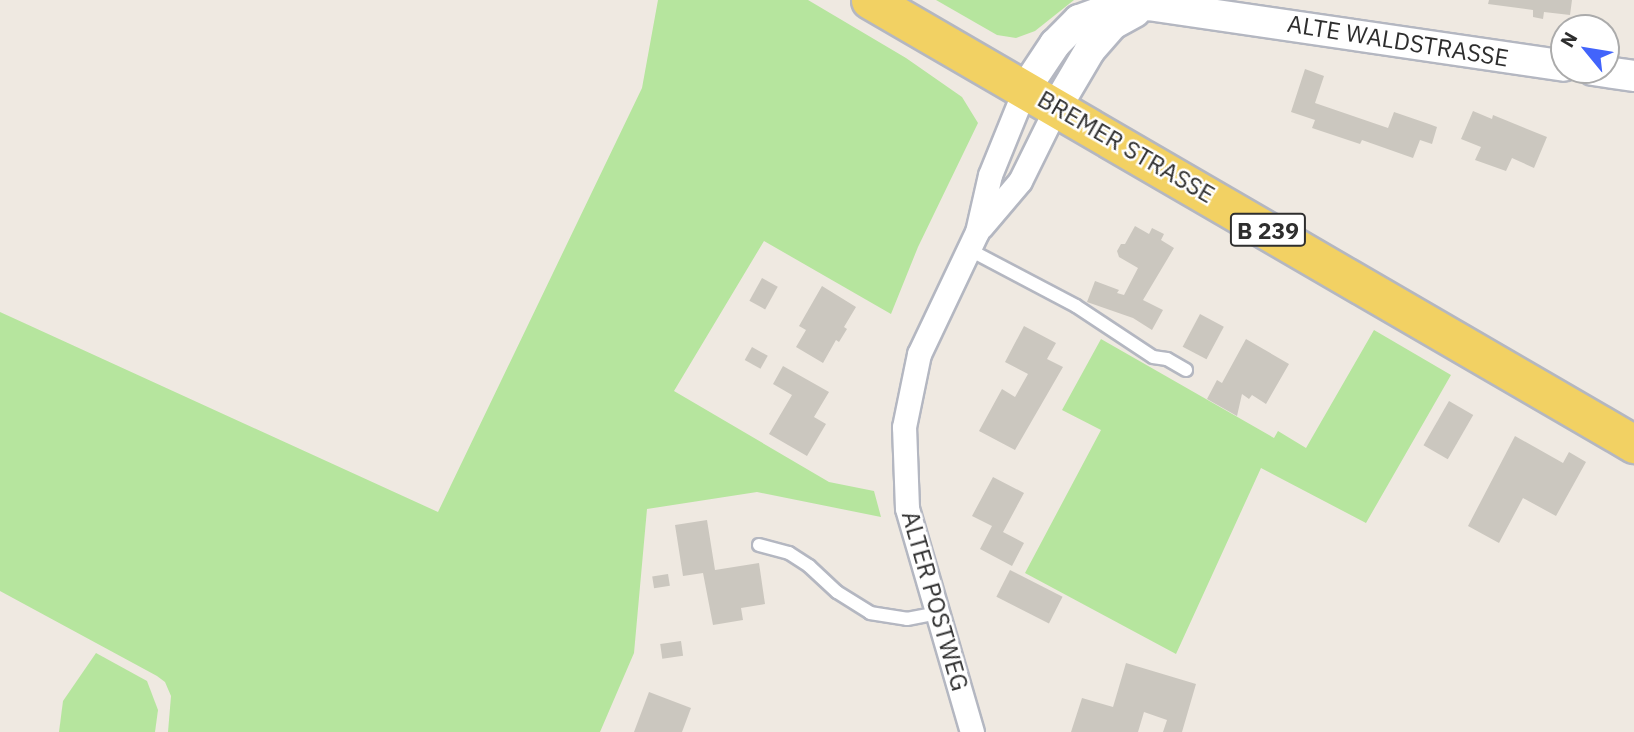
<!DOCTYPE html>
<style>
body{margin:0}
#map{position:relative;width:1634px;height:732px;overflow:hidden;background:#efe9e1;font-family:"IBM Plex Sans",sans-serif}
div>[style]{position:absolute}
.green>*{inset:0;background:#b6e59e}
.building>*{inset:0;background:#cbc7bf;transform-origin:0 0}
.roads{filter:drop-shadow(2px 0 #b4b7c1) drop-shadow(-2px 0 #b4b7c1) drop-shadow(0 2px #b4b7c1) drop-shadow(0 -2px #b4b7c1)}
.service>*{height:12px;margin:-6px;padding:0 6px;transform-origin:6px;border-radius:6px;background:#fff}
.minor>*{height:23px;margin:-11.5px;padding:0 11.5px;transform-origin:11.5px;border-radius:11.5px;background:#fff}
.tertiary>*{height:30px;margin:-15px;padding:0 15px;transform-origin:15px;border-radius:15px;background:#fff}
.primary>*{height:37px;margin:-18.5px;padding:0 18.5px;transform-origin:18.5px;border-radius:18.5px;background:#f2d163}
span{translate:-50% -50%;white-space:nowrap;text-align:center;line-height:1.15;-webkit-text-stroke:5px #fff;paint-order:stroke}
.shield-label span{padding:2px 5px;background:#fff;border:2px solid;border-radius:5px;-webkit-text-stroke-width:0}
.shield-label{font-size:23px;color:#2e2e2e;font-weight:700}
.street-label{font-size:24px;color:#2e2e2e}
.north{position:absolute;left:1550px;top:14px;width:70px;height:70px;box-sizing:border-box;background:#fff;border:2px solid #ababab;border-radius:50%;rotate:300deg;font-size:19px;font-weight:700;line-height:28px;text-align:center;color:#2e2e2e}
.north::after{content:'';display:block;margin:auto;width:24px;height:32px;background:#4264fb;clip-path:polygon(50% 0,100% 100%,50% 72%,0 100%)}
</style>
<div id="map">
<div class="green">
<div style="clip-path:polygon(658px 0,808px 0,906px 58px,962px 97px,978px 123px,918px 247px,891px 314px,764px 241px,674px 391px,829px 482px,874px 491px,881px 517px,757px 492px,647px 509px,634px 653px,600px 732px,168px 732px,171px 696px,165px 682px,157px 676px,0 591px,0 312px,438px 512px,642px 88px)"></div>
<div style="clip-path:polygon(936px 0,1074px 0,1035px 31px,1016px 38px,997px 35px)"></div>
<div style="clip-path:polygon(1374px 330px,1451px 375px,1366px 523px,1261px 468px,1176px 654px,1025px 573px,1101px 430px,1062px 410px,1101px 339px,1274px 438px,1278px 431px,1306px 448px)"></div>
<div style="clip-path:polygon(96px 653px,147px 681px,158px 710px,155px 732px,59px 732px,63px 701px)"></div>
</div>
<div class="building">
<div style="clip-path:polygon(1489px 0,1572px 0,1570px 15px,1544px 12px,1543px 19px,1533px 17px,1533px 10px,1488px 4px)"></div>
<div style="clip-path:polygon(1305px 69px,1324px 76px,1315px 103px,1388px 128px,1394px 112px,1429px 124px,1437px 127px,1432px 144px,1420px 140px,1413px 158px,1362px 140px,1360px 144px,1312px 128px,1315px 120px,1291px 112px)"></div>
<div style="clip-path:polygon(1473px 111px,1492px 119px,1493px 115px,1547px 137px,1534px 168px,1512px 158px,1506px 171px,1475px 160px,1481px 147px,1461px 139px)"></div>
<div style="clip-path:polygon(1135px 226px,1149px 234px,1152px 228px,1164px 234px,1161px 240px,1174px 248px,1143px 300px,1163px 310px,1152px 330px,1133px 318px,1087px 302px,1095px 281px,1119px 290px,1117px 293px,1124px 295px,1138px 268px,1119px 257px,1117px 251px,1121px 244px,1125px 244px)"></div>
<div style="left:762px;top:278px;width:18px;height:26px;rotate:29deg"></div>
<div style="clip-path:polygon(822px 286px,856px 307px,844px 327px,847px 329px,839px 342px,836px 340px,823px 363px,796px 347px,806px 330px,799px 326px)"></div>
<div style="left:1200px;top:314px;width:27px;height:37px;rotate:28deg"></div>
<div style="clip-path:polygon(1024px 326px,1056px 343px,1047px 359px,1063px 367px,1015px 450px,979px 431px,1002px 389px,1015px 397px,1028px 374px,1005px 362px)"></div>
<div style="clip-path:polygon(1246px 339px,1289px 364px,1266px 404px,1252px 395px,1249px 399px,1242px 394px,1237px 416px,1207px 399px,1217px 380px,1222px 383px)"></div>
<div style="left:752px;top:347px;width:18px;height:15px;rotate:29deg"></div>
<div style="clip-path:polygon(783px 366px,829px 392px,814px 417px,826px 424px,807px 456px,769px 434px,792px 395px,773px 384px)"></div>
<div style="left:1449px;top:401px;width:28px;height:51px;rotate:30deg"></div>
<div style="clip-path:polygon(1515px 436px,1563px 463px,1569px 452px,1586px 462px,1556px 516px,1523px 498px,1499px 543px,1468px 526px)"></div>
<div style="clip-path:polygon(993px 477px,1024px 493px,1003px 532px,1024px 543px,1012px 566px,980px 549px,992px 526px,972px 516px)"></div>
<div style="clip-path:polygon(707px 520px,715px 570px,759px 563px,765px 604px,741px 608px,743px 620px,713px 625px,703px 573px,683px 576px,675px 525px)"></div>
<div style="left:1010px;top:570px;width:59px;height:30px;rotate:27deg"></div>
<div style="left:668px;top:574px;width:12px;height:16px;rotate:81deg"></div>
<div style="left:681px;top:641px;width:15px;height:21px;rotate:82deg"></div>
<div style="clip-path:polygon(1126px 663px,1196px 684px,1182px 732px,1163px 732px,1167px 720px,1144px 712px,1138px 732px,1071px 732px,1082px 698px,1113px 707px)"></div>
<div style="clip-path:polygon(649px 692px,691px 708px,682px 732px,634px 732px)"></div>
</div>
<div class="roads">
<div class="service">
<div style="left:968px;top:249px;width:122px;rotate:27.8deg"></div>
<div style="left:1076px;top:306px;width:92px;rotate:33.5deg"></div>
<div style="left:1153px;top:357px;width:14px;rotate:8deg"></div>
<div style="left:1167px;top:359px;width:22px;rotate:30deg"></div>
<div style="left:759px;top:545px;width:31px;rotate:15deg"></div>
<div style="left:789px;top:553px;width:24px;rotate:33deg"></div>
<div style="left:809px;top:566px;width:38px;rotate:43deg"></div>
<div style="left:837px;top:592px;width:39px;rotate:32deg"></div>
<div style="left:870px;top:613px;width:37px;rotate:9deg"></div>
<div style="left:907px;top:619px;width:31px;rotate:-11deg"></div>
</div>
<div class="minor">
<div style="left:981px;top:227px;width:60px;rotate:-49.7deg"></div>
<div style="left:1020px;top:181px;width:84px;rotate:-63.7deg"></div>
<div style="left:972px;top:732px;width:233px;rotate:-106.2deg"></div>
<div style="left:907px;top:508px;width:81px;rotate:-92.1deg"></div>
<div style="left:904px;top:427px;width:75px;rotate:-78.4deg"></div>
<div style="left:919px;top:354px;width:135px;rotate:-64.6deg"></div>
<div style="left:977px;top:232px;width:58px;rotate:-77.2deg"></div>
<div style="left:990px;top:175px;width:93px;rotate:-67.9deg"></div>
</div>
<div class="tertiary">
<div style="left:1593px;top:70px;width:41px;rotate:8.3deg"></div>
<div style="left:1025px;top:89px;width:54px;rotate:-56.3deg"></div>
<div style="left:1055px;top:44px;width:34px;rotate:-45deg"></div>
<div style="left:1079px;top:20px;width:38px;rotate:-20deg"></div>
<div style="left:1115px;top:7px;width:33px;rotate:-3deg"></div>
<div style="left:1148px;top:5px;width:420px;rotate:8.3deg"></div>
<div style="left:1057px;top:106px;width:65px;rotate:-59.5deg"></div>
<div style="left:1090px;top:50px;width:35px;rotate:-49deg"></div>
<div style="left:1113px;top:24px;width:25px;rotate:-29deg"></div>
</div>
<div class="primary">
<div style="left:870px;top:0;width:884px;rotate:30.16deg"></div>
</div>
</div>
<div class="shield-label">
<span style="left:1268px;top:230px">B 239</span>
</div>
<div class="street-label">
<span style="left:1398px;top:41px;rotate:9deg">ALTE WALDSTRASSE</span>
<span style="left:1126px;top:147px;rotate:30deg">BREMER STRASSE</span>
<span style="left:935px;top:601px;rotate:74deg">ALTER POSTWEG</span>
</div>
<div class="north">N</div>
</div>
